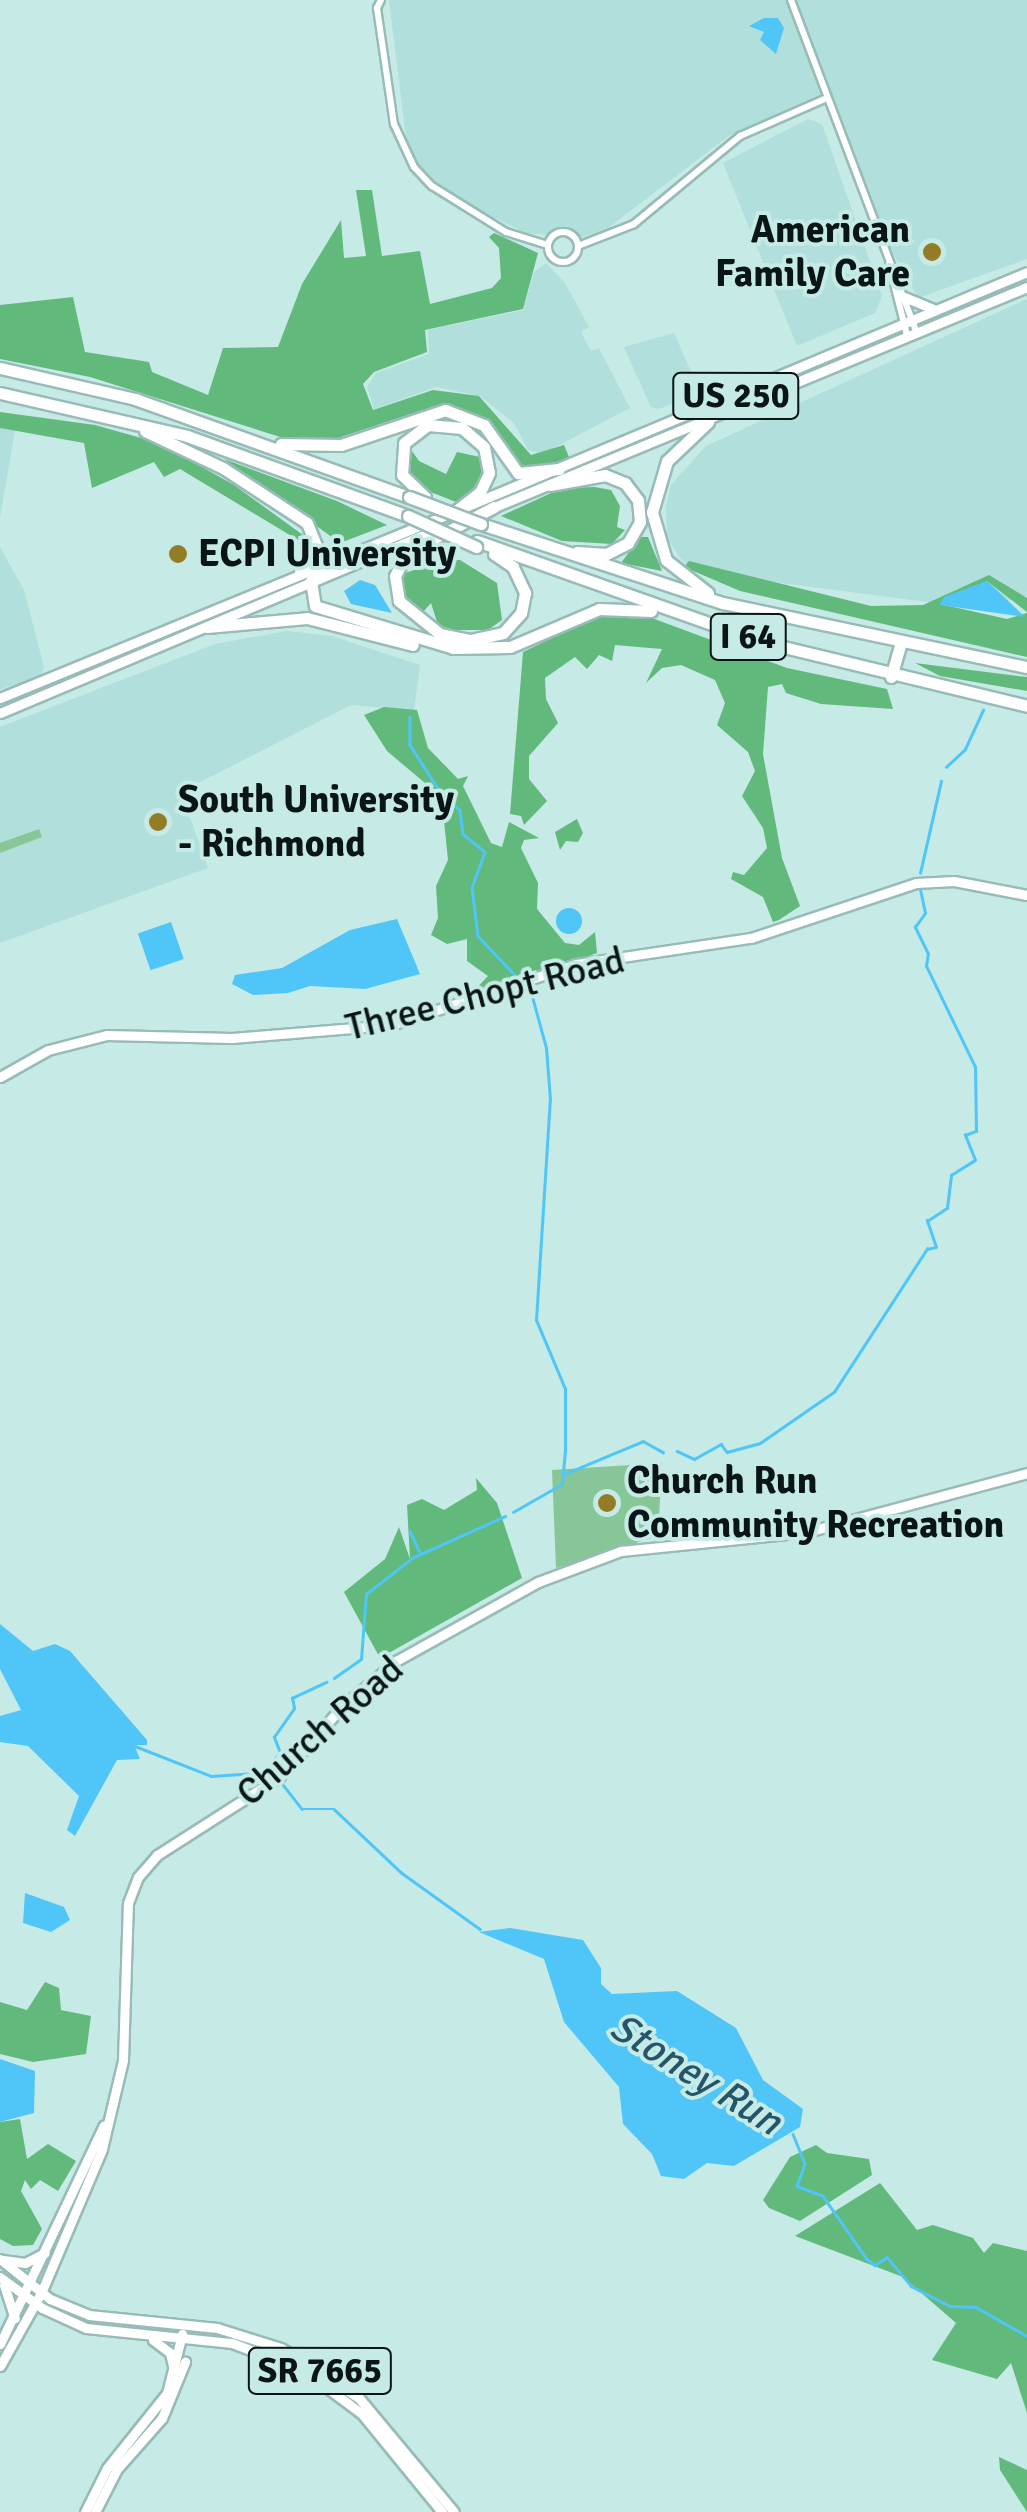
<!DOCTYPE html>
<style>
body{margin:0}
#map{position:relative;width:1027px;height:2512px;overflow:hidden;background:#c6eae6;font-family:Signika,sans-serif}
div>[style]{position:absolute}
.built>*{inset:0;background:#b1dfdb}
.green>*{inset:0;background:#87c697}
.forest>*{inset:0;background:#61ba7c}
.water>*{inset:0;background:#4fc6f7;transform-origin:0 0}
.round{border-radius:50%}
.stream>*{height:2.5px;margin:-1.25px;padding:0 1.25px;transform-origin:1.25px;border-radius:1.25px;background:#4fc6f7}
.roads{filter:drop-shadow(2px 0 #98bbb8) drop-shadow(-2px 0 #98bbb8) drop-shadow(0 2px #98bbb8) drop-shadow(0 -2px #98bbb8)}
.minor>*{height:6px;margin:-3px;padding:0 3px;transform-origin:3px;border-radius:3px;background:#fff}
.minor>.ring{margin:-3px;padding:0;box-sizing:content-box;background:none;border:6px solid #fff;border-radius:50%}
.major>*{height:9px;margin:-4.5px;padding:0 4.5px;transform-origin:4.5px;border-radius:4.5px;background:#fff}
.highway>*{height:11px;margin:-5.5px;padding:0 5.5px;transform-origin:5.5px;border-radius:5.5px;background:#fff}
.bridges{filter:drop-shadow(2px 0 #98bbb8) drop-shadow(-2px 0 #98bbb8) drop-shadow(0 2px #98bbb8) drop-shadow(0 -2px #98bbb8)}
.highway-bridge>*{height:11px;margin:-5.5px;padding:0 5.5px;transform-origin:5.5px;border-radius:5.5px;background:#fff}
.dots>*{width:28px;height:28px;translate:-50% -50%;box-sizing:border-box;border:5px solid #c6eae6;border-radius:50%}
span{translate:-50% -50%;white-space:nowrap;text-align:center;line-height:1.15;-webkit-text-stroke:8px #c6eae6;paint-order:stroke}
.shield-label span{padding:2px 8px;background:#c6eae6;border:2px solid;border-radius:8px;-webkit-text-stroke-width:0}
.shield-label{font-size:35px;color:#091615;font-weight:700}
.poi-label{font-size:38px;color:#091615;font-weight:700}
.right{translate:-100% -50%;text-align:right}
.left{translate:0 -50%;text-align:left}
.street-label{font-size:38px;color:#091615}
.water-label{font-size:40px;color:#25556a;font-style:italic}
</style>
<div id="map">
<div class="built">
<div style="clip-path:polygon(389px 0,1027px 0,1027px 259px,918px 298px,884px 237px,829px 91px,730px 135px,604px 231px,577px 238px,526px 233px,419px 181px,410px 170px)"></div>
<div style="clip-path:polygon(808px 119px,822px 124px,882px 296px,875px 313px,797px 346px,723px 163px)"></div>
<div style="clip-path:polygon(546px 263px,565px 283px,589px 327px,581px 332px,591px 351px,599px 348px,630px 408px,542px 454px,528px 450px,514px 423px,480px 396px,436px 387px,374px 409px,367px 387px,376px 373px,429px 354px,428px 330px,523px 310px,534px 272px)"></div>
<div style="clip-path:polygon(1027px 299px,1027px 595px,981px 609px,696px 572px,680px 558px,667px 537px,666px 507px,671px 485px,706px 446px)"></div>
<div style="clip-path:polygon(674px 333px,700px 392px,659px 409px,651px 407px,624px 347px)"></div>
<div style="clip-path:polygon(0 428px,15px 430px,0 518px)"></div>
<div style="clip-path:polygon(0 547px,24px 590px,44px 667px,40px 678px,0 689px)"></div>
<div style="clip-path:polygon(287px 631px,332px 636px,420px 665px,414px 711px,351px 705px,181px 792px,208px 868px,0 943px,0 727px,215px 644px)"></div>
</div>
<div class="green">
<div style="clip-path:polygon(39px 829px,42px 837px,0 853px,0 843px)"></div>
<div style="clip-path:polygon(662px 1463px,658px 1536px,556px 1568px,552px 1470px)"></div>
</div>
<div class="forest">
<div style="clip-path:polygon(356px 190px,372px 190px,382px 256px,420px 251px,430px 304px,492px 288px,501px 278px,499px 248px,489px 237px,494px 233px,538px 253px,523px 309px,425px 330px,427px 352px,374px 372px,363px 384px,373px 410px,433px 390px,479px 396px,531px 455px,564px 445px,569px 457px,541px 469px,517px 468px,483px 419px,444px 403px,332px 440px,293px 441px,90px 377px,0 359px,0 305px,73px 297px,85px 352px,149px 362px,152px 372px,208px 395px,223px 348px,278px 347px,302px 284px,341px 220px,344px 258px,366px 256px)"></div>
<div style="clip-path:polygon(0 412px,95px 425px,159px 443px,234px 485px,303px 535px,298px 540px,180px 469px,164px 477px,154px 462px,92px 488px,84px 443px,0 428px)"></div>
<div style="clip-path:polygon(409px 447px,419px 461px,446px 474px,457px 452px,480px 457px,483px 470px,472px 492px,456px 502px,418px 487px,404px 462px)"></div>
<div style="clip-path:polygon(224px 459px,337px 501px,387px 525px,340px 543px)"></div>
<div style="clip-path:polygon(595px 487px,611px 490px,620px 506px,617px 527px,625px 530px,612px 544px,562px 541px,501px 516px,562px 488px)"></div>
<div style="clip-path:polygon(640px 537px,648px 537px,662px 571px,621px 563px)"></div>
<div style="clip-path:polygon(444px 559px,460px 560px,497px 583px,502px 620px,488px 630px,454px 630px,438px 625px,431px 603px,423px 612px,408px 602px,400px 575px)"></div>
<div style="clip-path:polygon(689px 561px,871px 606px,923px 605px,989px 575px,1027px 598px,1027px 612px,987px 581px,940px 604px,1007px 619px,1027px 613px,1027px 657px,740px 591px,684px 567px)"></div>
<div style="clip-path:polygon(606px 612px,641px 614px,787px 668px,887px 689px,893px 709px,821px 704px,786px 693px,782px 684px,768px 687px,763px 754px,782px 858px,800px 906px,779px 920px,773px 922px,763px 897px,731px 879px,733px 872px,744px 875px,767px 848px,763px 828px,742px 796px,755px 771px,748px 752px,717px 725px,725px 703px,715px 680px,681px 665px,662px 668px,646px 683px,662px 649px,615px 645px,612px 661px,599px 655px,587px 669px,575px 657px,545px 678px,546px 699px,558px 723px,529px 756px,529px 779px,547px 801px,524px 825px,521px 816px,510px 814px,523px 652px)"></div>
<div style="clip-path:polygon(915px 663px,1027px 677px,1027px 691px,940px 676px)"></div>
<div style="clip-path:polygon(384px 707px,417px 710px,428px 748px,458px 779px,468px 776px,463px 786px,491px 843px,502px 847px,509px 822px,539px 838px,524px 840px,521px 848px,538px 883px,537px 909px,565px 943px,579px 945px,595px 932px,597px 953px,479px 996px,472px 993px,488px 976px,467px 961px,467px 939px,447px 944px,431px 935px,438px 918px,436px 886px,448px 860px,443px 811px,432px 789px,387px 751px,364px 715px)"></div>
<div style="clip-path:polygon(577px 819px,583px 833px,578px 842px,566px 841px,560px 850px,555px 832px)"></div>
<div style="clip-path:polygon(476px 1478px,497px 1503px,522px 1578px,380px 1658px,344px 1592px,385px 1559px,399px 1527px,410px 1559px,407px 1505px,422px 1499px,444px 1510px,477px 1490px)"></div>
<div style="clip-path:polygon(45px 1982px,59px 1988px,61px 2010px,91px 2016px,86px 2054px,33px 2062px,0 2054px,0 2002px,27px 2010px)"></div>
<div style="clip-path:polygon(20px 2119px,27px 2159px,48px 2144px,76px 2161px,58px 2191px,40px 2180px,31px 2189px,25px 2180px,21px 2191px,42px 2229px,33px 2245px,13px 2246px,0 2239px,0 2122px)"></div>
<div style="clip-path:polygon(816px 2145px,827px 2153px,869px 2159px,872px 2175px,800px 2221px,769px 2208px,763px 2200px,790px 2157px)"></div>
<div style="clip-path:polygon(880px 2183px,917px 2230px,933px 2225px,973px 2238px,984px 2253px,993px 2243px,1027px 2251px,1027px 2413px,1011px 2363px,997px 2379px,932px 2360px,956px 2323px,903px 2277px,795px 2236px)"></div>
<div style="clip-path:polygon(999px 2457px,1027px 2470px,1027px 2512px,1000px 2470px)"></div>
</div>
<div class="water">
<div style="clip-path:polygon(764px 18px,778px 18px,784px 28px,776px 54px,760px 40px,764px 32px,749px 26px)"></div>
<div style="clip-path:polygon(360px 580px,375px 585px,392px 613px,351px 604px,344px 591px)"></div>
<div style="clip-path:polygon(987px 581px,1025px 617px,940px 605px,944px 597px)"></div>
<div class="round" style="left:556px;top:908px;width:26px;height:26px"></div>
<div style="clip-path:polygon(397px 919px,420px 974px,365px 989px,310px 986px,288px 993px,253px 995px,232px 984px,235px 975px,282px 968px,350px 930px)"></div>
<div style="left:171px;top:922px;width:39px;height:35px;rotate:71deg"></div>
<div style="clip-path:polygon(0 1624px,33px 1651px,55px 1644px,70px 1651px,147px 1740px,147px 1745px,134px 1745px,140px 1759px,117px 1760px,75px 1836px,67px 1830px,79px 1796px,28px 1746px,0 1742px,0 1716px,21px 1710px,0 1669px)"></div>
<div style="clip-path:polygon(25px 1893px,64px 1907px,70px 1920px,51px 1932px,23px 1923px)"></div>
<div style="clip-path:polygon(510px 1928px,583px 1940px,601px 1968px,601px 1984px,612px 1994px,677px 1991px,736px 2028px,763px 2080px,803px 2109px,800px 2127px,734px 2166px,707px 2163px,684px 2179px,661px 2176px,652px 2154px,623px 2124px,619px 2087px,564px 2022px,544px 1959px,479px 1932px)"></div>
<div style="clip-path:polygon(0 2059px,35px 2071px,34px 2113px,0 2122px)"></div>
</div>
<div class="stream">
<div style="left:410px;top:717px;width:28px;rotate:90deg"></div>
<div style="left:410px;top:745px;width:61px;rotate:57.1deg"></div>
<div style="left:443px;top:796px;width:22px;rotate:39deg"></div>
<div style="left:460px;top:810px;width:24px;rotate:83deg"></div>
<div style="left:463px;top:834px;width:28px;rotate:39deg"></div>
<div style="left:485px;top:852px;width:37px;rotate:110deg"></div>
<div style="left:472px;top:887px;width:49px;rotate:83deg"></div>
<div style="left:478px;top:936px;width:58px;rotate:46.4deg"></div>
<div style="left:946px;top:767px;width:26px;rotate:-43deg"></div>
<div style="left:965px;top:749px;width:43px;rotate:-65.2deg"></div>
<div style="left:920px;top:873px;width:94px;rotate:-77.1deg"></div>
<div style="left:677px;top:1451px;width:19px;rotate:25deg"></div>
<div style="left:694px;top:1459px;width:31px;rotate:-29deg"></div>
<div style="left:721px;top:1444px;width:10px;rotate:53deg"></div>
<div style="left:727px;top:1452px;width:34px;rotate:-15deg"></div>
<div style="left:760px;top:1443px;width:90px;rotate:-34.6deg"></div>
<div style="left:834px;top:1392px;width:171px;rotate:-57deg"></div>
<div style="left:927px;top:1249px;width:9px;rotate:-13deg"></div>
<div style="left:936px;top:1247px;width:28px;rotate:-109deg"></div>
<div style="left:927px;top:1221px;width:24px;rotate:-33deg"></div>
<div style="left:947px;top:1208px;width:33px;rotate:-83deg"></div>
<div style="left:951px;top:1175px;width:28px;rotate:-32deg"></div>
<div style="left:975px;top:1160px;width:27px;rotate:-112deg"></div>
<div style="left:965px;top:1135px;width:12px;rotate:-20deg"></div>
<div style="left:976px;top:1131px;width:64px;rotate:-90.9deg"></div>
<div style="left:975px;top:1067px;width:112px;rotate:-115.9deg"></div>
<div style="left:926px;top:966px;width:12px;rotate:-81deg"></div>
<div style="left:928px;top:954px;width:30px;rotate:-116deg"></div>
<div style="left:915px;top:927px;width:17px;rotate:-54deg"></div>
<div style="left:925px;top:913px;width:24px;rotate:-102deg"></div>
<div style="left:567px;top:1473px;width:82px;rotate:-22.8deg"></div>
<div style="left:643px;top:1441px;width:23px;rotate:29deg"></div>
<div style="left:513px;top:1512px;width:56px;rotate:-29.7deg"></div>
<div style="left:562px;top:1484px;width:32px;rotate:-85deg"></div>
<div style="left:565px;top:1452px;width:63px;rotate:-90deg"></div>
<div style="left:565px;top:1389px;width:75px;rotate:-112.8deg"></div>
<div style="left:536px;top:1320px;width:220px;rotate:-86.4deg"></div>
<div style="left:550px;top:1100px;width:52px;rotate:-94.4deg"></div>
<div style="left:546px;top:1048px;width:64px;rotate:-105.3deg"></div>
<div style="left:410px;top:1531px;width:23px;rotate:65deg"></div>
<div style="left:334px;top:1678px;width:33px;rotate:-35deg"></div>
<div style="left:361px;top:1659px;width:65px;rotate:-85.6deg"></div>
<div style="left:366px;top:1594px;width:58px;rotate:-38deg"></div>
<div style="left:412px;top:1558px;width:102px;rotate:-24.3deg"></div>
<div style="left:135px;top:1746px;width:82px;rotate:21.5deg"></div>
<div style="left:211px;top:1776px;width:62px;rotate:-3.7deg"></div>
<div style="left:273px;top:1772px;width:11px;rotate:-95deg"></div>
<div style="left:272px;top:1761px;width:11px;rotate:-45deg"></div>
<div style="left:280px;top:1753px;width:17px;rotate:-111deg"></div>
<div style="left:274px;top:1737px;width:35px;rotate:-55deg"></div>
<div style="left:294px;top:1708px;width:10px;rotate:-101deg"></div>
<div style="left:292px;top:1698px;width:38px;rotate:-25deg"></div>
<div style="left:281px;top:1782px;width:34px;rotate:52deg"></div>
<div style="left:302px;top:1809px;width:32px"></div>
<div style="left:334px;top:1809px;width:93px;rotate:43.3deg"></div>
<div style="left:402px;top:1873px;width:96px;rotate:35.7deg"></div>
<div style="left:793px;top:2134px;width:32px;rotate:68deg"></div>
<div style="left:805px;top:2164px;width:23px;rotate:110deg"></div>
<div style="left:797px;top:2186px;width:28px;rotate:21deg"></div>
<div style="left:823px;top:2196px;width:77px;rotate:55.1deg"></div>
<div style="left:867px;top:2259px;width:10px;rotate:37deg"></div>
<div style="left:875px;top:2265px;width:14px;rotate:-34deg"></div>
<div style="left:887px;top:2257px;width:38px;rotate:50deg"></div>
<div style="left:911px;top:2286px;width:44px;rotate:27.1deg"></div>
<div style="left:950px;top:2306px;width:26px;rotate:2deg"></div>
<div style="left:976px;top:2307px;width:59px;rotate:29.6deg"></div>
</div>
<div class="roads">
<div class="minor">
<div style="left:381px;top:0;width:9px;rotate:117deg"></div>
<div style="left:377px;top:8px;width:117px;rotate:81.7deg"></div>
<div style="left:394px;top:124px;width:47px;rotate:65.1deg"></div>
<div style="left:414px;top:167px;width:26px;rotate:47deg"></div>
<div style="left:432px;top:186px;width:87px;rotate:31.9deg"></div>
<div style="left:506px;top:232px;width:44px;rotate:17.2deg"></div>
<div style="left:791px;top:0;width:354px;rotate:69.3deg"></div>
<div class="ring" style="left:548px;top:232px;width:24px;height:24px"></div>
<div style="left:578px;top:246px;width:60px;rotate:-21.4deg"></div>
<div style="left:634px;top:224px;width:138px;rotate:-39.7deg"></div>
<div style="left:740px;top:136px;width:95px;rotate:-23.6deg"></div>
<div style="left:889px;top:264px;width:73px;rotate:75.8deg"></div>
</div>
<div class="major">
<div style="left:904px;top:297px;width:31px;rotate:22deg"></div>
<div style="left:465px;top:507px;width:609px;rotate:-22.69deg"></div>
<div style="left:492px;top:508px;width:579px;rotate:-22.44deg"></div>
<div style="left:0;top:698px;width:487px;rotate:-22.3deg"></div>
<div style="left:0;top:713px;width:477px;rotate:-22.8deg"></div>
<div style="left:0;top:1077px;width:55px;rotate:-29.4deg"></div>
<div style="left:48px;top:1050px;width:61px;rotate:-14.3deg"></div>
<div style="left:107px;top:1035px;width:125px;rotate:1.4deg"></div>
<div style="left:232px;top:1038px;width:160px;rotate:-4.7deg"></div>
<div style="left:391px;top:1025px;width:195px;rotate:-18.2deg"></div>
<div style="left:576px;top:964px;width:177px;rotate:-8.5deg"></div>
<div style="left:751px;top:938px;width:174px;rotate:-18.4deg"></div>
<div style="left:916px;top:883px;width:38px;rotate:-3deg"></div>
<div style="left:954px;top:881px;width:74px;rotate:10.9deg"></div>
<div style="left:0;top:2259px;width:64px;rotate:38.7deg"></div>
<div style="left:50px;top:2299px;width:42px;rotate:22.3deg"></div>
<div style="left:89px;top:2315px;width:129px;rotate:5.8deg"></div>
<div style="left:217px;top:2328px;width:67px;rotate:17.4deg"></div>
<div style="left:281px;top:2348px;width:93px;rotate:32.7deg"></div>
<div style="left:359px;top:2398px;width:148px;rotate:50.2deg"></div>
<div style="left:3px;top:2260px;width:22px;rotate:8deg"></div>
<div style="left:25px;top:2263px;width:22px;rotate:-27deg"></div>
<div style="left:0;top:2277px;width:52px;rotate:36.4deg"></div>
<div style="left:42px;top:2308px;width:48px;rotate:24.4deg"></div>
<div style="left:86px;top:2328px;width:147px;rotate:5.9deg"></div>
<div style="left:232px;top:2343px;width:76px;rotate:20.8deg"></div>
<div style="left:303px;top:2370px;width:74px;rotate:36.7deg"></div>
<div style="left:362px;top:2414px;width:127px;rotate:50.8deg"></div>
<div style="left:4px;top:2285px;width:35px;rotate:72deg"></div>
<div style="left:153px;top:2340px;width:21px;rotate:37deg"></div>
<div style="left:170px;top:2353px;width:17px;rotate:77deg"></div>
<div style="left:0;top:2344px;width:242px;rotate:-64.6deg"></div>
<div style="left:0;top:2366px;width:84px;rotate:-60.7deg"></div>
<div style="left:41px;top:2293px;width:156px;rotate:-67deg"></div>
<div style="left:102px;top:2149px;width:91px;rotate:-76.7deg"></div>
<div style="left:123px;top:2060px;width:157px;rotate:-88.2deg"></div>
<div style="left:128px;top:1903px;width:28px;rotate:-69deg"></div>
<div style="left:138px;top:1877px;width:29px;rotate:-49deg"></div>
<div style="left:157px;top:1855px;width:145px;rotate:-32.6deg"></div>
<div style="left:279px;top:1777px;width:91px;rotate:-48.1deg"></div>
<div style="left:340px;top:1709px;width:74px;rotate:-40.6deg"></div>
<div style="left:396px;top:1661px;width:162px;rotate:-29.1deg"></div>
<div style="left:538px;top:1582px;width:89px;rotate:-20.5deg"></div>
<div style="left:621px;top:1551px;width:187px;rotate:-5.8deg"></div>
<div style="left:807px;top:1532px;width:228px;rotate:-15deg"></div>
<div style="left:85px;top:2512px;width:49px;rotate:-63.4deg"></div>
<div style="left:107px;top:2468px;width:96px;rotate:-51.3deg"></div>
<div style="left:167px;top:2393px;width:61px;rotate:-75.7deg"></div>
<div style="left:95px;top:2512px;width:48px;rotate:-62.9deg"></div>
<div style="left:117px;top:2469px;width:68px;rotate:-48.6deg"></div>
<div style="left:162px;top:2418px;width:61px;rotate:-67.7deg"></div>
</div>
<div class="highway">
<div style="left:0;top:368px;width:139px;rotate:12.9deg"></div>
<div style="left:135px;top:399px;width:291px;rotate:19.7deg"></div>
<div style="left:0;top:393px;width:192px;rotate:12.9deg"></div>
<div style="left:187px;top:436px;width:235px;rotate:19.9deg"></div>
<div style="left:145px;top:431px;width:86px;rotate:25.4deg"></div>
<div style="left:223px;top:468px;width:100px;rotate:33.2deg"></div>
<div style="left:307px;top:523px;width:24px;rotate:68deg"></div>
<div style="left:316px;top:545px;width:31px;rotate:121deg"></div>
<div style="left:281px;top:444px;width:60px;rotate:1deg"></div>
<div style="left:341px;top:445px;width:110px;rotate:-18.6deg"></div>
<div style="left:445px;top:410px;width:42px;rotate:21deg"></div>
<div style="left:484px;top:425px;width:59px;rotate:54.7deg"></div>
<div style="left:518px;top:473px;width:41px;rotate:-5.6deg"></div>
<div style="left:550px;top:485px;width:56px;rotate:-10.3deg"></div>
<div style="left:605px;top:475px;width:22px;rotate:22deg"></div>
<div style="left:625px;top:483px;width:21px;rotate:53deg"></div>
<div style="left:638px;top:500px;width:22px;rotate:85deg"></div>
<div style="left:640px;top:522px;width:24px;rotate:120deg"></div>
<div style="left:628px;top:543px;width:25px;rotate:153deg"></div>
<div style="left:606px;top:554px;width:29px;rotate:-176deg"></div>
<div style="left:425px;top:497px;width:32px;rotate:-136deg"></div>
<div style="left:402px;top:475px;width:32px;rotate:-86deg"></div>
<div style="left:404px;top:443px;width:30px;rotate:-37deg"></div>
<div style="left:428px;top:425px;width:34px;rotate:5deg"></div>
<div style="left:462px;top:428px;width:29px;rotate:41deg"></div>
<div style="left:484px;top:447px;width:26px;rotate:79deg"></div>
<div style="left:489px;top:473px;width:21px;rotate:115deg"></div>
<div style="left:480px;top:492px;width:31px;rotate:142deg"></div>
<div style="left:481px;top:524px;width:255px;rotate:18.1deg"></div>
<div style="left:723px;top:603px;width:311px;rotate:11.9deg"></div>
<div style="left:477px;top:541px;width:303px;rotate:19.5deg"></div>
<div style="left:763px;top:642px;width:272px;rotate:13.6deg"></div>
<div style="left:494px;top:554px;width:23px;rotate:34deg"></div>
<div style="left:513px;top:567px;width:29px;rotate:65deg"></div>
<div style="left:525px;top:593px;width:20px;rotate:101deg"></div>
<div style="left:521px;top:613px;width:27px;rotate:132deg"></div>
<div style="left:503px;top:633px;width:35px;rotate:168deg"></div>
<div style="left:469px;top:640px;width:30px;rotate:-168deg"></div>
<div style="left:440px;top:634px;width:53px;rotate:-141.2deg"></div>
<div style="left:399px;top:601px;width:25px;rotate:-99deg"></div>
<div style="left:395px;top:576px;width:25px;rotate:-64deg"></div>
<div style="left:406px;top:553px;width:99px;rotate:-27.6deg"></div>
<div style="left:339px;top:557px;width:37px;rotate:139deg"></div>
<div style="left:311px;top:581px;width:25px;rotate:81deg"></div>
<div style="left:315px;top:606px;width:144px;rotate:16.9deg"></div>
<div style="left:453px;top:648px;width:57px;rotate:-1deg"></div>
<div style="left:510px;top:647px;width:97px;rotate:-23.1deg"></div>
<div style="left:599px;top:609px;width:52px;rotate:2.2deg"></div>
<div style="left:708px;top:593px;width:53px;rotate:-141.8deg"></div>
<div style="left:666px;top:560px;width:50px;rotate:-106.3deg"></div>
<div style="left:652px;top:512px;width:53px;rotate:-73.6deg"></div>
<div style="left:667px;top:461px;width:57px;rotate:-43.6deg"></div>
<div style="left:207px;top:627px;width:100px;rotate:-5.1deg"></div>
<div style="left:307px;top:618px;width:109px;rotate:14.3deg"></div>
<div style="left:891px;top:677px;width:33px;rotate:-74deg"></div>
</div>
</div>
<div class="bridges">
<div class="highway-bridge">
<div style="left:409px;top:497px;width:77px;rotate:20.6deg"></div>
<div style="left:408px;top:516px;width:75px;rotate:24.5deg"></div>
</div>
</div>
<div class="dots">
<div style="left:932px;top:252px;background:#937c23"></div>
<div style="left:178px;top:554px;background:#937c23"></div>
<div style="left:158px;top:822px;background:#937c23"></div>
<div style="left:607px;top:1503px;background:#937c23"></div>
</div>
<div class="shield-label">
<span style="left:736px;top:396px">US 250</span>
<span style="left:748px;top:637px">I 64</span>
<span style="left:320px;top:2371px">SR 7665</span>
</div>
<div class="poi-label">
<span class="right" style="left:910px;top:252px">American<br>Family Care</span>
<span class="left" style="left:198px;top:554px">ECPI University</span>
<span class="left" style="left:178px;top:822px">South University<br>- Richmond</span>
<span class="left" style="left:627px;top:1503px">Church Run<br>Community Recreation</span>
</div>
<div class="street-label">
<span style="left:485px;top:994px;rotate:-14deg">Three Chopt Road</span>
<span style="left:320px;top:1731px;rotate:-41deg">Church Road</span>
</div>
<div class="water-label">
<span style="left:696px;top:2074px;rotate:32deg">Stoney Run</span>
</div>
</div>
